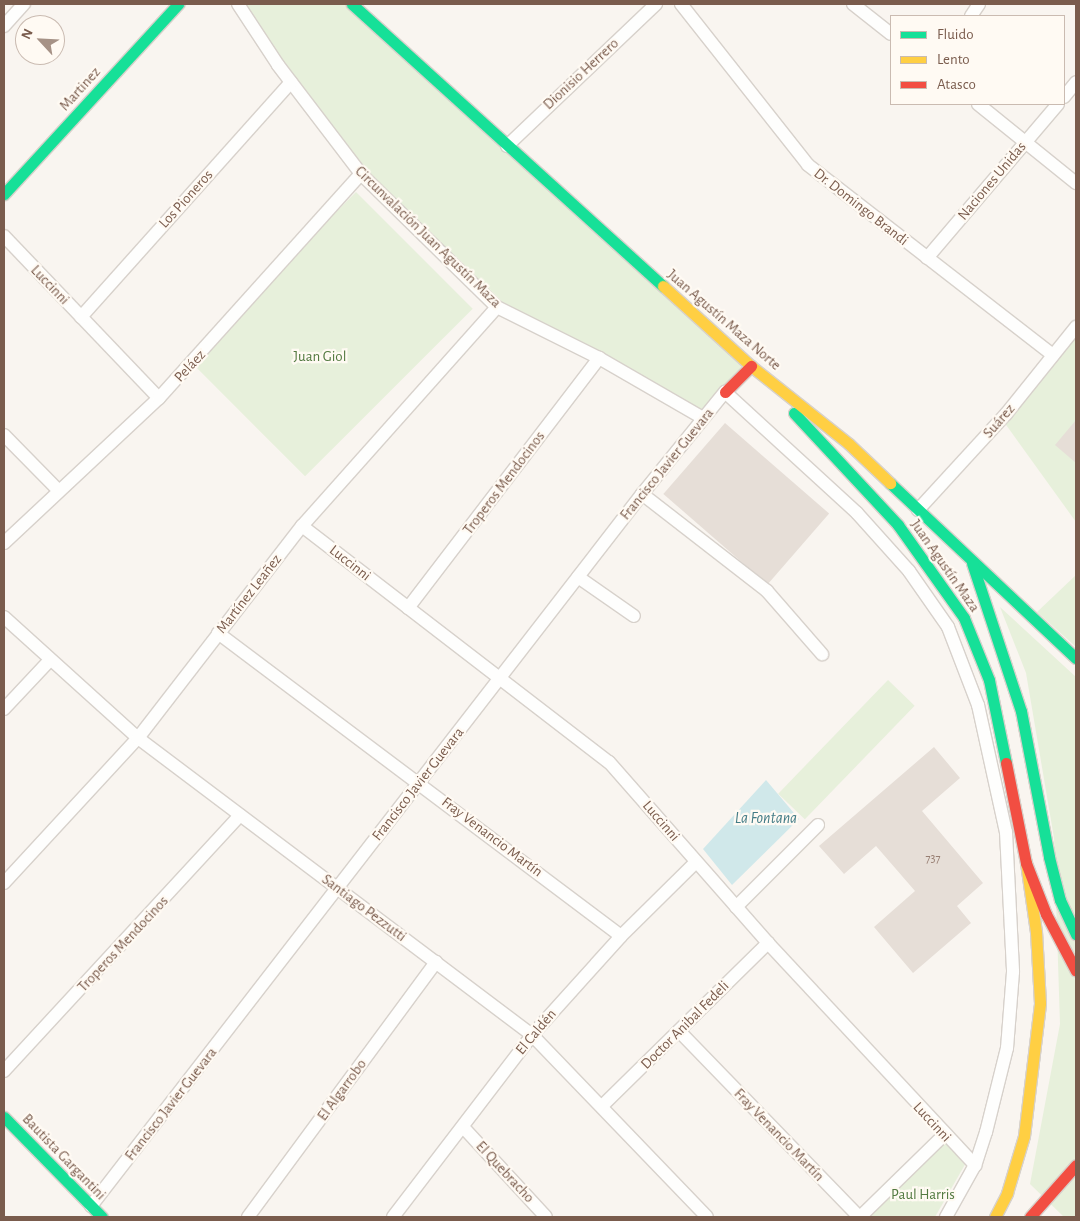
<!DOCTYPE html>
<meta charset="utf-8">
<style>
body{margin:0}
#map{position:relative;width:1080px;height:1221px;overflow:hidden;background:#f9f5f0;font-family:"Alegreya Sans",sans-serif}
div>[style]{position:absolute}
.green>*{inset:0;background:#e7f0db;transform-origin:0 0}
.water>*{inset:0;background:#d0e8ea}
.building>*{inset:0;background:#e6ded7;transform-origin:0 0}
.roads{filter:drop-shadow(1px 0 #d7d1cb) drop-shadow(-1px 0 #d7d1cb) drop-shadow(0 1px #d7d1cb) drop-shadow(0 -1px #d7d1cb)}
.street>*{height:12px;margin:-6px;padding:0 6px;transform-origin:6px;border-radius:6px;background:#fefefd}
.fast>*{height:11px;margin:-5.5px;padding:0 5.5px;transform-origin:5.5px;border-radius:5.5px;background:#16e098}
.slow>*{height:11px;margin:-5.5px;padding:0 5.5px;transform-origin:5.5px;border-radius:5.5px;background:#ffcf43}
.jam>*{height:11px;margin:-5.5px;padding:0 5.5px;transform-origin:5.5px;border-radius:5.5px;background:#f24e42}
span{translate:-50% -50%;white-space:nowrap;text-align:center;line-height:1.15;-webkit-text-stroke:4.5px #fffaf3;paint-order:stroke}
.number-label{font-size:12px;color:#977e72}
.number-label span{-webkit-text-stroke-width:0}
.street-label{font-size:15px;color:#7a5c4d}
.park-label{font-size:15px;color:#537a41}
.water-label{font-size:16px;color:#437c86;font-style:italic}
.frame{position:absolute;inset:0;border:5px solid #7a5c4d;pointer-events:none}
.legend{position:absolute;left:890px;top:15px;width:175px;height:90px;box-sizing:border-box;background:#fffaf3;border:1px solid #cabbb1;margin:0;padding:6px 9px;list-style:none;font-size:15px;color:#7a5c4d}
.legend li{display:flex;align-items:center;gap:10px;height:25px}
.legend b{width:25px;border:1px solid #cabbb1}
.north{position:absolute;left:15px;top:15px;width:50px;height:50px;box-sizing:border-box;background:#fffaf3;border:1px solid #cabbb1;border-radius:50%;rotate:295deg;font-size:14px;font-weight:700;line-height:20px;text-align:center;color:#7a5c4d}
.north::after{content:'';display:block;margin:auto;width:18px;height:22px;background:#a69286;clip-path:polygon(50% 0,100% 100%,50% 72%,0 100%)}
</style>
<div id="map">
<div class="green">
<div style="clip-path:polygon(238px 4px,352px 4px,751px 366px,703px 418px,497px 307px,361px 174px)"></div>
<div style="left:356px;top:192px;width:165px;height:237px;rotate:45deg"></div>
<div style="clip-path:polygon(1076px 337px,1076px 522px,1004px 422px)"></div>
<div style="clip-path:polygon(1076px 575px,1076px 647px,1037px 612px)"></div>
<div style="clip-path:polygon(1000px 607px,1076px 677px,1076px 1217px,1064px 1217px,1030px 1184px,1060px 1024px,1054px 838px,1026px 673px)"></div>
<div style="left:888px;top:680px;width:37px;height:158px;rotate:44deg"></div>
<div style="clip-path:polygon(945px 1140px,967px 1161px,935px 1217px,868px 1217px)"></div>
</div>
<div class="water">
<div style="clip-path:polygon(766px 780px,799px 819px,732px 885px,703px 849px)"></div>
</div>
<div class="building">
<div style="clip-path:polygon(1076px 420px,1076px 463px,1055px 445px)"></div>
<div style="left:725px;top:423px;width:138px;height:94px;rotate:41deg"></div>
<div style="clip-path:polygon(934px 747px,960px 778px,922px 811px,983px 883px,957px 906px,971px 923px,913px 973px,874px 927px,915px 891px,876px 846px,844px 874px,819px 846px)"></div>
</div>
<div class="roads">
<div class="street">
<div style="left:238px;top:4px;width:73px;rotate:56.7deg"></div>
<div style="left:278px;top:65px;width:137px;rotate:52.7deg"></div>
<div style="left:361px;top:174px;width:190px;rotate:44.4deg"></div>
<div style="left:497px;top:307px;width:114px;rotate:26.6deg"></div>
<div style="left:599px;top:358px;width:120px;rotate:30deg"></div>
<div style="left:681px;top:4px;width:205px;rotate:51.7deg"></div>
<div style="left:808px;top:165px;width:310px;rotate:37.8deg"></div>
<div style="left:853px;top:4px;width:48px;rotate:38.3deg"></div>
<div style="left:971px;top:16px;width:14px;rotate:-56deg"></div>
<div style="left:4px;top:26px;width:30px;rotate:-48deg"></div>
<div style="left:1064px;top:97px;width:19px;rotate:-51deg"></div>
<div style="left:978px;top:104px;width:126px;rotate:38.9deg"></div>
<div style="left:507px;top:146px;width:206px;rotate:-43.6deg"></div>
<div style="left:4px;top:236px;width:224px;rotate:46.3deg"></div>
<div style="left:927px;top:258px;width:202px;rotate:-49.6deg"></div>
<div style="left:81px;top:317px;width:315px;rotate:-48.2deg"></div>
<div style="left:4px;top:435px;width:78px;rotate:45.5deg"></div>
<div style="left:642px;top:494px;width:158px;rotate:37.8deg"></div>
<div style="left:767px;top:591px;width:84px;rotate:48.9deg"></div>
<div style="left:918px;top:510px;width:130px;rotate:-47.5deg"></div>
<div style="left:1006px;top:414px;width:112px;rotate:-51.2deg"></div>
<div style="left:302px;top:526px;width:387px;rotate:37.6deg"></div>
<div style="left:609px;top:762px;width:241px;rotate:48.7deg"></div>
<div style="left:768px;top:943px;width:304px;rotate:47deg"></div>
<div style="left:4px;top:543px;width:212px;rotate:-43.1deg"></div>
<div style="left:159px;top:398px;width:302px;rotate:-48deg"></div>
<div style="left:578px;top:577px;width:68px;rotate:34.9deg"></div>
<div style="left:408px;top:608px;width:315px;rotate:-52.6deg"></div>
<div style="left:4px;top:617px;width:181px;rotate:42.1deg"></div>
<div style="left:138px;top:738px;width:493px;rotate:37deg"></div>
<div style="left:532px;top:1035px;width:252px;rotate:46.1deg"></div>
<div style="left:218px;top:633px;width:504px;rotate:36.94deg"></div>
<div style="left:4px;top:709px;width:67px;rotate:-46.8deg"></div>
<div style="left:4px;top:883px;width:197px;rotate:-47.3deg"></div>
<div style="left:138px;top:738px;width:268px;rotate:-52.3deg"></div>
<div style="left:302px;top:526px;width:293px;rotate:-48.3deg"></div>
<div style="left:736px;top:907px;width:116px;rotate:-45deg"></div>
<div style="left:679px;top:1031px;width:259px;rotate:45.9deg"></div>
<div style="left:4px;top:1071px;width:348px;rotate:-47.3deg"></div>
<div style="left:602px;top:1106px;width:233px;rotate:-44.5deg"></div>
<div style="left:463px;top:1127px;width:122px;rotate:47.3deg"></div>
<div style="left:91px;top:1206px;width:900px;rotate:-52.26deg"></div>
<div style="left:642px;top:494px;width:132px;rotate:-50.9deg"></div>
<div style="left:725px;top:392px;width:179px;rotate:42.5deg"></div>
<div style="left:857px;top:513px;width:78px;rotate:48.1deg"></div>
<div style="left:909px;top:571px;width:68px;rotate:55.1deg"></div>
<div style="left:948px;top:627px;width:84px;rotate:69deg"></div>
<div style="left:978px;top:705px;width:130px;rotate:77.6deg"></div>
<div style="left:1006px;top:832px;width:140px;rotate:87.1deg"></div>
<div style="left:1013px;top:972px;width:76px;rotate:94.5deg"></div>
<div style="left:1007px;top:1048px;width:87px;rotate:104deg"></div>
<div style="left:986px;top:1132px;width:35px;rotate:108deg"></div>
<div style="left:975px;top:1165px;width:60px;rotate:119.1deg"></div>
<div style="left:248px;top:1217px;width:317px;rotate:-53.6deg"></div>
<div style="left:393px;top:1217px;width:229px;rotate:-52.6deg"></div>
<div style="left:532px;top:1035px;width:133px;rotate:-48deg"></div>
<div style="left:621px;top:936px;width:105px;rotate:-44.6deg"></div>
<div style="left:860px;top:1217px;width:117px;rotate:-44.3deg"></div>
</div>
<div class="fast">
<div style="left:352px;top:4px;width:420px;rotate:42.2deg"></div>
<div style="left:4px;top:194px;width:258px;rotate:-47.5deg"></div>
<div style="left:794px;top:413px;width:153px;rotate:47.1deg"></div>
<div style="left:898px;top:525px;width:114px;rotate:54.6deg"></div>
<div style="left:964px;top:618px;width:67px;rotate:68deg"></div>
<div style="left:989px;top:680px;width:85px;rotate:78.4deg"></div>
<div style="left:890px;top:483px;width:255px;rotate:43.3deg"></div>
<div style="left:972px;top:563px;width:156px;rotate:71.7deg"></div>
<div style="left:1021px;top:711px;width:149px;rotate:79.1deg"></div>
<div style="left:1049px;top:857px;width:44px;rotate:75.7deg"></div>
<div style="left:1060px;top:900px;width:38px;rotate:65deg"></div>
<div style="left:4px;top:1117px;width:140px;rotate:45.6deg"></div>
</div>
<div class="slow">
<div style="left:663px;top:286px;width:119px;rotate:42.3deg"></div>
<div style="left:751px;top:366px;width:125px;rotate:38.5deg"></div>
<div style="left:849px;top:444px;width:57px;rotate:43.6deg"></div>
<div style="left:995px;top:1217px;width:27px;rotate:-63deg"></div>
<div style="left:1007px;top:1193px;width:59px;rotate:-73.4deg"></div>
<div style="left:1024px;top:1136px;width:134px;rotate:-83.1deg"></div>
<div style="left:1040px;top:1003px;width:71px;rotate:-93.2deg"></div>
<div style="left:1036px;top:932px;width:70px;rotate:-98.2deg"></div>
</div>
<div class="jam">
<div style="left:725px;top:392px;width:37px;rotate:-45deg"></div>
<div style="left:1006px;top:763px;width:102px;rotate:78.7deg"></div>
<div style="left:1026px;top:863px;width:55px;rotate:68.6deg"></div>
<div style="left:1046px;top:914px;width:64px;rotate:62.2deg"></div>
<div style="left:1030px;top:1217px;width:69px;rotate:-48.5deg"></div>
</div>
</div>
<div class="number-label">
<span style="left:933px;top:859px">737</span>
</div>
<div class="street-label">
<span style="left:581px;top:74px;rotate:-43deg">Dionisio Herrero</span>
<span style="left:80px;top:89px;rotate:-48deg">Martinez</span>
<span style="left:992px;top:181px;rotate:-50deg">Naciones Unidas</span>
<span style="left:186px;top:199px;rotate:-48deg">Los Pioneros</span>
<span style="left:861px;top:207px;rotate:38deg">Dr. Domingo Brandi</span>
<span style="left:428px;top:237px;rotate:44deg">Circunvalación Juan Agustín Maza</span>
<span style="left:50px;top:285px;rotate:46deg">Luccinni</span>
<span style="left:724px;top:320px;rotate:41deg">Juan Agustín Maza Norte</span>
<span style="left:190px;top:366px;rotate:-47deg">Peláez</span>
<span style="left:999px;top:421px;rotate:-49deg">Suárez</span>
<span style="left:667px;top:464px;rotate:-51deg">Francisco Javier Guevara</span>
<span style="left:504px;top:483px;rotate:-53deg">Troperos Mendocinos</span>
<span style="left:350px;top:563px;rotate:38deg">Luccinni</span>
<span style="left:945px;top:566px;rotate:55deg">Juan Agustín Maza</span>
<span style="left:249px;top:594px;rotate:-52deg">Martínez Leañez</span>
<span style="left:418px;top:784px;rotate:-52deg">Francisco Javier Guevara</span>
<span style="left:661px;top:821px;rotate:49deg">Luccinni</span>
<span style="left:492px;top:837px;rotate:37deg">Fray Venancio Martín</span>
<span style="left:364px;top:908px;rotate:37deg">Santiago Pezzutti</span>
<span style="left:123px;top:944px;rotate:-47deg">Troperos Mendocinos</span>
<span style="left:685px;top:1025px;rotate:-45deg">Doctor Anibal Fedeli</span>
<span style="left:536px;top:1032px;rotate:-50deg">El Caldén</span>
<span style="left:342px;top:1090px;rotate:-54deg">El Algarrobo</span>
<span style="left:171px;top:1104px;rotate:-52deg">Francisco Javier Guevara</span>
<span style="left:932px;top:1122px;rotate:47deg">Luccinni</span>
<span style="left:779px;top:1135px;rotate:46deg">Fray Venancio Martín</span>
<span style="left:64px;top:1157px;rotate:46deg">Bautista Gargantini</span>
<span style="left:505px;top:1172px;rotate:47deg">El Quebracho</span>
</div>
<div class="park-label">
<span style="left:320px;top:357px">Juan Giol</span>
<span style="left:923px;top:1195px">Paul Harris</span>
</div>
<div class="water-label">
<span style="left:766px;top:818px">La Fontana</span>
</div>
<div class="frame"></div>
<ul class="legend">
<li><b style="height:6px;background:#16e098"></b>Fluido</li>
<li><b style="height:6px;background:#ffcf43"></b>Lento</li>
<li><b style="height:6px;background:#f24e42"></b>Atasco</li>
</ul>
<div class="north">N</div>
</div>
